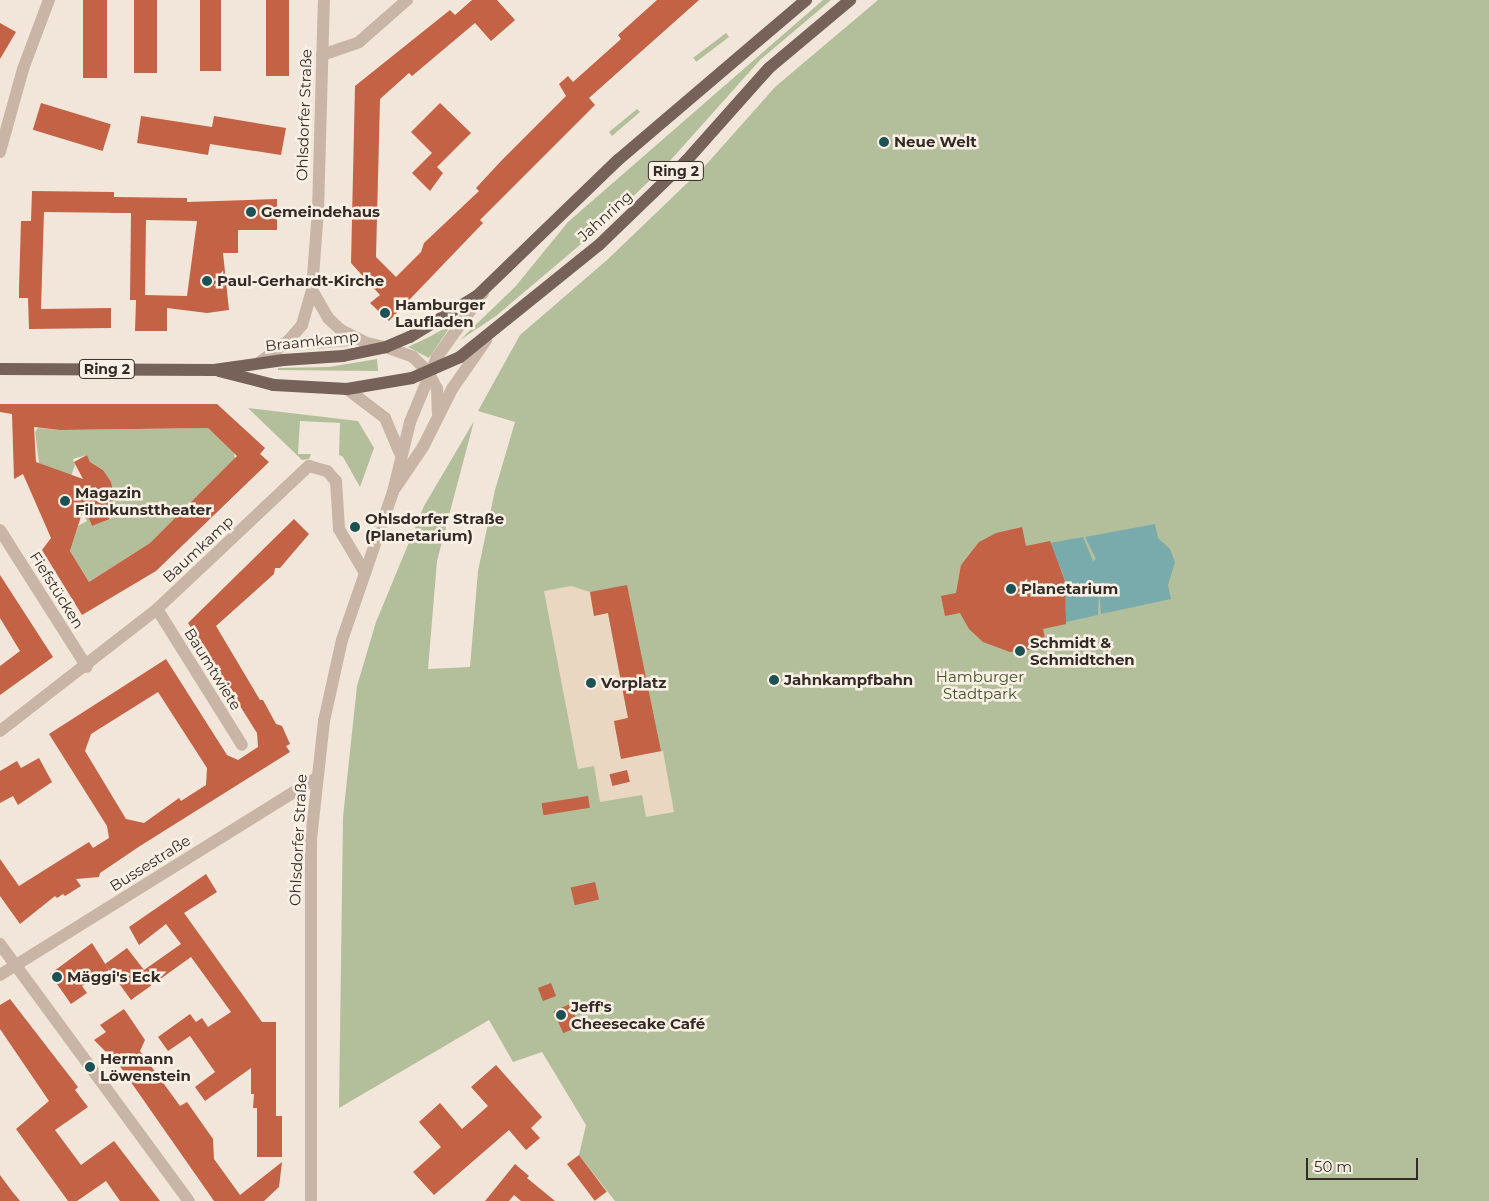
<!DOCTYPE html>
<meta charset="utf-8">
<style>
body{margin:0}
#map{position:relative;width:1489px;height:1201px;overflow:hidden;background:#f1e6d9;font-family:Montserrat,sans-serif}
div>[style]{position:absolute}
.green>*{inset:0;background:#b3bf9a;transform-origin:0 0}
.plaza>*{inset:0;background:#e9d7c1}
.water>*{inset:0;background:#79abad}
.building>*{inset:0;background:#c36245;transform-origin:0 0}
.minor>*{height:12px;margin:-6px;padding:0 6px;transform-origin:6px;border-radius:6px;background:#c8b5a6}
.tertiary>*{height:12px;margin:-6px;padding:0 6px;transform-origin:6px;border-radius:6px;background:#c8b5a6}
.primary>*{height:12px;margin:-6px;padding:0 6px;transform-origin:6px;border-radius:6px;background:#766258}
.dots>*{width:14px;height:14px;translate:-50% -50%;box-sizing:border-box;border:2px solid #f9f0e5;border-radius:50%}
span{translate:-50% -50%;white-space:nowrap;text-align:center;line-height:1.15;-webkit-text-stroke:5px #f9f0e5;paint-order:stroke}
.shield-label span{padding:1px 4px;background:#f9f0e5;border:1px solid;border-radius:4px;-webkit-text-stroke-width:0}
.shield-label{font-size:14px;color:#342b27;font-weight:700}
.street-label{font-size:15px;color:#342b27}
.poi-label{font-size:15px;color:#342b27;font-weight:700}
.left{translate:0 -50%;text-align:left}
.park-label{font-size:15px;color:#44522b}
.scale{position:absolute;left:1306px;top:1158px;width:112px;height:22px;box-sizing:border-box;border:2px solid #342b27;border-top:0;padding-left:6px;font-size:15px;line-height:18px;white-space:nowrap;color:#342b27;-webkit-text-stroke:4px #f9f0e5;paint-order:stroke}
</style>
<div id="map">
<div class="green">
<div style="clip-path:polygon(823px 0,831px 0,761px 59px,668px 163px,600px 228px,496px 316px,460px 340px,515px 287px,568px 222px)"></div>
<div style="clip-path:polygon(878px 0,1489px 0,1489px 1201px,615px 1201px,579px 1155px,586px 1125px,542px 1052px,513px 1062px,489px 1020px,339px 1108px,343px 817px,357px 686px,376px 622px,424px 506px,474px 421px,437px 561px,428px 669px,470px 667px,478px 571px,495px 490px,515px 422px,478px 411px,520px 335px,607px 260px,704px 167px,775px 87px)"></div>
<div style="left:726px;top:33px;width:5px;height:41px;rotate:53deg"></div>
<div style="clip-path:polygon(637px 109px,640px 112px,612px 136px,609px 132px)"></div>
<div style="clip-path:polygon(452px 324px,429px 358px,408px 347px,431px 336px)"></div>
<div style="clip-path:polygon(334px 336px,350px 346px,290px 351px,303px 337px)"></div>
<div style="clip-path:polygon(377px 359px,378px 371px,278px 370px,278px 368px,329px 367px)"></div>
<div style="clip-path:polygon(248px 408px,358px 421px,374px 448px,360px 487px,343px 457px,339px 455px,340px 423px,300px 421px,298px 454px,311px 454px,309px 459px,302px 460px)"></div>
<div style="clip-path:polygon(38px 428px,60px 430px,208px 428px,234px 453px,235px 459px,150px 543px,89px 582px,70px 551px,78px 526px,87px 521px,82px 512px,93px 520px,90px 522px,92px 526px,110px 519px,113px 489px,103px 470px,90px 462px,87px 455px,73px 459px,75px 465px,70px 479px,39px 463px,35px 432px)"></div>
</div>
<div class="plaza">
<div style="clip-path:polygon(571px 586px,590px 592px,594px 615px,608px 613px,628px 718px,614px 721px,621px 758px,663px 751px,674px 812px,646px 817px,642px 795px,600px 802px,594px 766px,578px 769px,544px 591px)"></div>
</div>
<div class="water">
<div style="clip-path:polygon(1155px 524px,1158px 538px,1170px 549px,1175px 562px,1168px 585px,1171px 599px,1101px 614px,1099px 591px,1098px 615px,1066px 622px,1065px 579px,1050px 543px,1083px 537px,1093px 561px,1096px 559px,1085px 537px)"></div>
</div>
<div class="building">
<div style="left:83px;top:0;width:24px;height:78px"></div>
<div style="left:134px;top:0;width:23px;height:73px"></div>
<div style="left:200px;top:0;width:21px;height:71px"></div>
<div style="left:266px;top:0;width:23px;height:76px"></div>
<div style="clip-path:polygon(472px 0,497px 0,515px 20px,491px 41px,475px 23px,412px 76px,409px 73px,380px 99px,376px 257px,396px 277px,421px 252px,424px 243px,479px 191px,476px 188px,502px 160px,566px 96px,559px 84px,568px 76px,573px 82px,621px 39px,618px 35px,657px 0,699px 0,589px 98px,595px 105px,480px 220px,483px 223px,389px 321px,370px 303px,380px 295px,351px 263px,355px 86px,450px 10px,455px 15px)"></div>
<div style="clip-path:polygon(0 23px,16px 32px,0 59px)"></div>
<div style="left:41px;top:103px;width:73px;height:28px;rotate:17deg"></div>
<div style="clip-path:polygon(440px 103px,471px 133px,437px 167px,443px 173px,430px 191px,412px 173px,432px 153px,411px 132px)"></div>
<div style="clip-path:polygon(141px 116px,212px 127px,214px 116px,286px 128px,281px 155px,210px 144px,208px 155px,137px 143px)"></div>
<div style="clip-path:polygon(evenodd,32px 191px,114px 192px,114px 197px,187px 198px,187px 202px,277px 199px,277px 230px,238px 230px,238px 253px,223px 253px,229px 310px,207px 313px,167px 308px,167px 331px,135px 331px,136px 300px,130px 300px,131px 213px,44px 212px,41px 309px,111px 308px,111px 328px,29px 329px,28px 298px,19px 298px,19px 288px,21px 221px,31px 221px,32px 191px,146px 220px,197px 221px,187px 296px,145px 295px,146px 220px)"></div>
<div style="clip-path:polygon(evenodd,0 404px,217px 404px,265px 448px,260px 454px,269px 462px,156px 571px,82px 615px,42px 550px,51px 538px,23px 474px,14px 479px,12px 414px,0 412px,0 404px,34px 427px,60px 430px,208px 428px,237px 456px,150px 543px,89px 582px,70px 551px,84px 507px,92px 526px,110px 519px,114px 497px,111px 482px,103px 470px,90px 462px,87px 455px,74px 462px,83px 479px,36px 462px,34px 427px)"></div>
<div style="clip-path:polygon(evenodd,294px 519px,309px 534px,280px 568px,275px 568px,274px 574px,216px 626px,260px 700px,263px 700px,276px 724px,282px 726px,290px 744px,286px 746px,290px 752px,140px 846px,100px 873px,99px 877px,76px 879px,81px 886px,65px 896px,63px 894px,57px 898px,55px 896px,20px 924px,0 896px,0 859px,19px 886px,89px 842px,93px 848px,109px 838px,107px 826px,49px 734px,166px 659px,227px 755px,238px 760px,258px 747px,257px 733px,188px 623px,294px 519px,158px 692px,207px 768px,206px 785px,181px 801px,179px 798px,144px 823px,126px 819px,85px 751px,91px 734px,158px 692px)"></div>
<div style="clip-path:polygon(1022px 527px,1026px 546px,1050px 541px,1065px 581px,1066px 624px,1043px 629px,1047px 648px,1010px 652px,983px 642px,969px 629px,960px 613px,945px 616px,941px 596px,956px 593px,961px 565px,979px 542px,996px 533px)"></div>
<div style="clip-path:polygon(0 575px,53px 657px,0 695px,0 666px,20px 651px,0 618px)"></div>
<div style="clip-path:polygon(627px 585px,661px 751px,621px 759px,614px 721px,628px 718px,608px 613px,594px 616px,590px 592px)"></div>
<div style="clip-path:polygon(39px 758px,52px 782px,18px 805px,13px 796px,0 803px,0 771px,17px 761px,21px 768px)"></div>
<div style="left:627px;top:770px;width:12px;height:18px;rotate:76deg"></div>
<div style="left:588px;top:796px;width:12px;height:47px;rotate:81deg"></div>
<div style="clip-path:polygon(206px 874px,217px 892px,184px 913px,262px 1022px,276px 1022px,276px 1116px,282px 1116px,282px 1157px,257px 1157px,257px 1108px,253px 1108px,254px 1094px,251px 1094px,251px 1068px,205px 1101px,195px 1087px,215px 1072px,190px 1036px,168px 1051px,158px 1037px,190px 1014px,196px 1022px,202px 1018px,208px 1027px,231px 1012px,191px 957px,131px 1000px,105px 964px,127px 948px,144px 970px,181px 944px,166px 924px,139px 945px,129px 927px)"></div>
<div style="left:595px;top:882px;width:18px;height:25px;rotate:77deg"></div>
<div style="clip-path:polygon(92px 943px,109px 970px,82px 986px,87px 993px,71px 1004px,50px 974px)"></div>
<div style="left:551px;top:983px;width:14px;height:14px;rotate:69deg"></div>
<div style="clip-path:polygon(10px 999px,78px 1087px,75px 1090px,88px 1107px,55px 1130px,81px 1165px,114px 1141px,160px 1201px,120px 1201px,106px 1181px,77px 1201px,68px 1201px,16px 1129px,49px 1101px,0 1029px,0 1005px)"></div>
<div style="left:570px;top:1004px;width:24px;height:18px;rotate:66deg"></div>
<div style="clip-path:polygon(124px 1009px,145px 1040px,140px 1051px,180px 1106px,187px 1102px,213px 1139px,214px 1159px,240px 1195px,282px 1162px,279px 1187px,264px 1201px,214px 1201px,119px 1065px,94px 1040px,106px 1032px,100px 1025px)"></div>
<div style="clip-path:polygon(496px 1065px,542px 1117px,531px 1128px,540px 1138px,526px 1150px,509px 1130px,434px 1195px,413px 1172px,441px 1147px,419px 1122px,440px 1103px,462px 1129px,488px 1106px,471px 1087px)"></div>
<div style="left:579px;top:1155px;width:46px;height:15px;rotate:53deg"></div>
<div style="clip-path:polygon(515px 1164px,529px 1176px,527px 1178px,555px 1201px,521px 1201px,514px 1195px,509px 1201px,485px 1201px)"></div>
<div style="clip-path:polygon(0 1175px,11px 1190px,20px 1201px,0 1201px)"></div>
</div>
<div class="minor">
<div style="left:322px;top:55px;width:39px;rotate:-19deg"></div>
<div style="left:359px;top:42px;width:64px;rotate:-41.2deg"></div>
<div style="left:0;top:152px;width:86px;rotate:-74.5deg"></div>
<div style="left:23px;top:69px;width:74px;rotate:-69.4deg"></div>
<div style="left:312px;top:290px;width:32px;rotate:60deg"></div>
<div style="left:328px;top:318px;width:18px;rotate:43deg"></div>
<div style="left:341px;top:330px;width:29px;rotate:27deg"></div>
<div style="left:367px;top:343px;width:18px;rotate:13deg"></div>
<div style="left:260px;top:362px;width:36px;rotate:-37deg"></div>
<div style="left:289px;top:340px;width:20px;rotate:-49deg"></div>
<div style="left:302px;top:325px;width:36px;rotate:-74deg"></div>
<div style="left:312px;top:290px;width:79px;rotate:-85.7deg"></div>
<div style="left:318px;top:211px;width:211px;rotate:-88.4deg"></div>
<div style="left:0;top:530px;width:162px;rotate:57.6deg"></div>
<div style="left:157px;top:609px;width:160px;rotate:58deg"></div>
<div style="left:0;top:731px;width:199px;rotate:-37.8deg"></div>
<div style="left:157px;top:609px;width:209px;rotate:-43.3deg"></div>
<div style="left:309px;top:466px;width:19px;rotate:16deg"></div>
<div style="left:327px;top:471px;width:13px;rotate:48deg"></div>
<div style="left:336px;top:481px;width:48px;rotate:86.4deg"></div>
<div style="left:339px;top:529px;width:51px;rotate:59.4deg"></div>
<div style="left:0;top:944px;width:319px;rotate:53.7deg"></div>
<div style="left:0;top:975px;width:372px;rotate:-31.9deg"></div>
</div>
<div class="tertiary">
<div style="left:386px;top:347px;width:29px;rotate:20deg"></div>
<div style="left:413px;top:357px;width:21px;rotate:45deg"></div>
<div style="left:428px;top:372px;width:19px;rotate:62deg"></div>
<div style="left:437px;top:389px;width:23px;rotate:88deg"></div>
<div style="left:347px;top:389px;width:48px;rotate:37.3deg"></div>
<div style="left:385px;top:418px;width:38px;rotate:67deg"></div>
<div style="left:396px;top:487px;width:48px;rotate:-56deg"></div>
<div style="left:423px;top:447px;width:65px;rotate:-63.4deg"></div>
<div style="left:452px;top:389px;width:60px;rotate:-55.2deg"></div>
<div style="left:311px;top:1201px;width:362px;rotate:-90deg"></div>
<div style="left:311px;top:839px;width:119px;rotate:-83.7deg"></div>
<div style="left:324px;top:721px;width:83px;rotate:-77.5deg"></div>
<div style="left:342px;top:640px;width:157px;rotate:-71deg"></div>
<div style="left:393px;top:492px;width:72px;rotate:-76.3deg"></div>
<div style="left:410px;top:422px;width:70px;rotate:-67.4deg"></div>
<div style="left:437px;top:357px;width:79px;rotate:-54.3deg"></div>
</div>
<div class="primary">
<div style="left:0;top:369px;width:214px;rotate:0.3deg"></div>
<div style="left:214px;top:370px;width:70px;rotate:-8.2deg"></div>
<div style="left:283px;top:360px;width:60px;rotate:-3.8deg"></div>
<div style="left:343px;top:356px;width:44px;rotate:-11.8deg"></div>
<div style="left:386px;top:347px;width:26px;rotate:-23deg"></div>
<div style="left:410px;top:337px;width:79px;rotate:-31.5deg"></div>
<div style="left:477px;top:296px;width:196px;rotate:-44deg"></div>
<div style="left:618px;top:160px;width:247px;rotate:-40.4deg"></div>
<div style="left:219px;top:371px;width:57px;rotate:14.3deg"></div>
<div style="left:274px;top:385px;width:73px;rotate:3.1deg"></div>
<div style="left:347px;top:389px;width:66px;rotate:-9.6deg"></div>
<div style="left:412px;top:378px;width:52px;rotate:-23.6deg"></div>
<div style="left:460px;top:357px;width:179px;rotate:-38.9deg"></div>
<div style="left:599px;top:245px;width:122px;rotate:-44deg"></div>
<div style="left:687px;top:160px;width:123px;rotate:-48.3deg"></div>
<div style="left:769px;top:68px;width:106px;rotate:-40deg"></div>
</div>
<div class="dots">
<div style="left:884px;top:142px;background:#1d5255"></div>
<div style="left:251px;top:212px;background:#1d5255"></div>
<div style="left:207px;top:281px;background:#1d5255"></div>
<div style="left:385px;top:313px;background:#1d5255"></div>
<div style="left:65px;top:501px;background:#1d5255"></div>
<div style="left:355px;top:527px;background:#1d5255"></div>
<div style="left:1011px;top:589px;background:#1d5255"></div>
<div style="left:1020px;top:651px;background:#1d5255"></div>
<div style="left:774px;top:680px;background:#1d5255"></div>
<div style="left:591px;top:683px;background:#1d5255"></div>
<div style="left:57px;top:977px;background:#1d5255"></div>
<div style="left:561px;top:1015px;background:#1d5255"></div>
<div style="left:90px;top:1067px;background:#1d5255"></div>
</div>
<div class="shield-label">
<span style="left:676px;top:171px">Ring 2</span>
<span style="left:107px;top:369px">Ring 2</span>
</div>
<div class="street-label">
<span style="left:304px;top:115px;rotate:-88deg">Ohlsdorfer Straße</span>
<span style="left:605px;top:216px;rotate:-42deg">Jahnring</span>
<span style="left:312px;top:341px;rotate:-6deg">Braamkamp</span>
<span style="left:198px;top:549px;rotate:-43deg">Baumkamp</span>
<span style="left:57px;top:590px;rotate:58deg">Fiefstücken</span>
<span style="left:213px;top:669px;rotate:58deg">Baumtwiete</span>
<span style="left:298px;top:840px;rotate:-87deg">Ohlsdorfer Straße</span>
<span style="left:150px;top:863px;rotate:-32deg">Bussestraße</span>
</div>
<div class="poi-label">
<span class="left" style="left:894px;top:142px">Neue Welt</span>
<span class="left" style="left:261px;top:212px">Gemeindehaus</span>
<span class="left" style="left:217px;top:281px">Paul-Gerhardt-Kirche</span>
<span class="left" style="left:395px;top:313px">Hamburger<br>Laufladen</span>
<span class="left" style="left:75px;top:501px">Magazin<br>Filmkunsttheater</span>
<span class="left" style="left:365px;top:527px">Ohlsdorfer Straße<br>(Planetarium)</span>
<span class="left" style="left:1021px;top:589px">Planetarium</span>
<span class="left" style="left:1030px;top:651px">Schmidt &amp;<br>Schmidtchen</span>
<span class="left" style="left:784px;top:680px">Jahnkampfbahn</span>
<span class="left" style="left:601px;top:683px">Vorplatz</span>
<span class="left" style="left:67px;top:977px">Mäggi's Eck</span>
<span class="left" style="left:571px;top:1015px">Jeff's<br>Cheesecake Café</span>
<span class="left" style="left:100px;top:1067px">Hermann<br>Löwenstein</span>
</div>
<div class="park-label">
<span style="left:980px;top:685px">Hamburger<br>Stadtpark</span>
</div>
<div class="scale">50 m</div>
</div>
